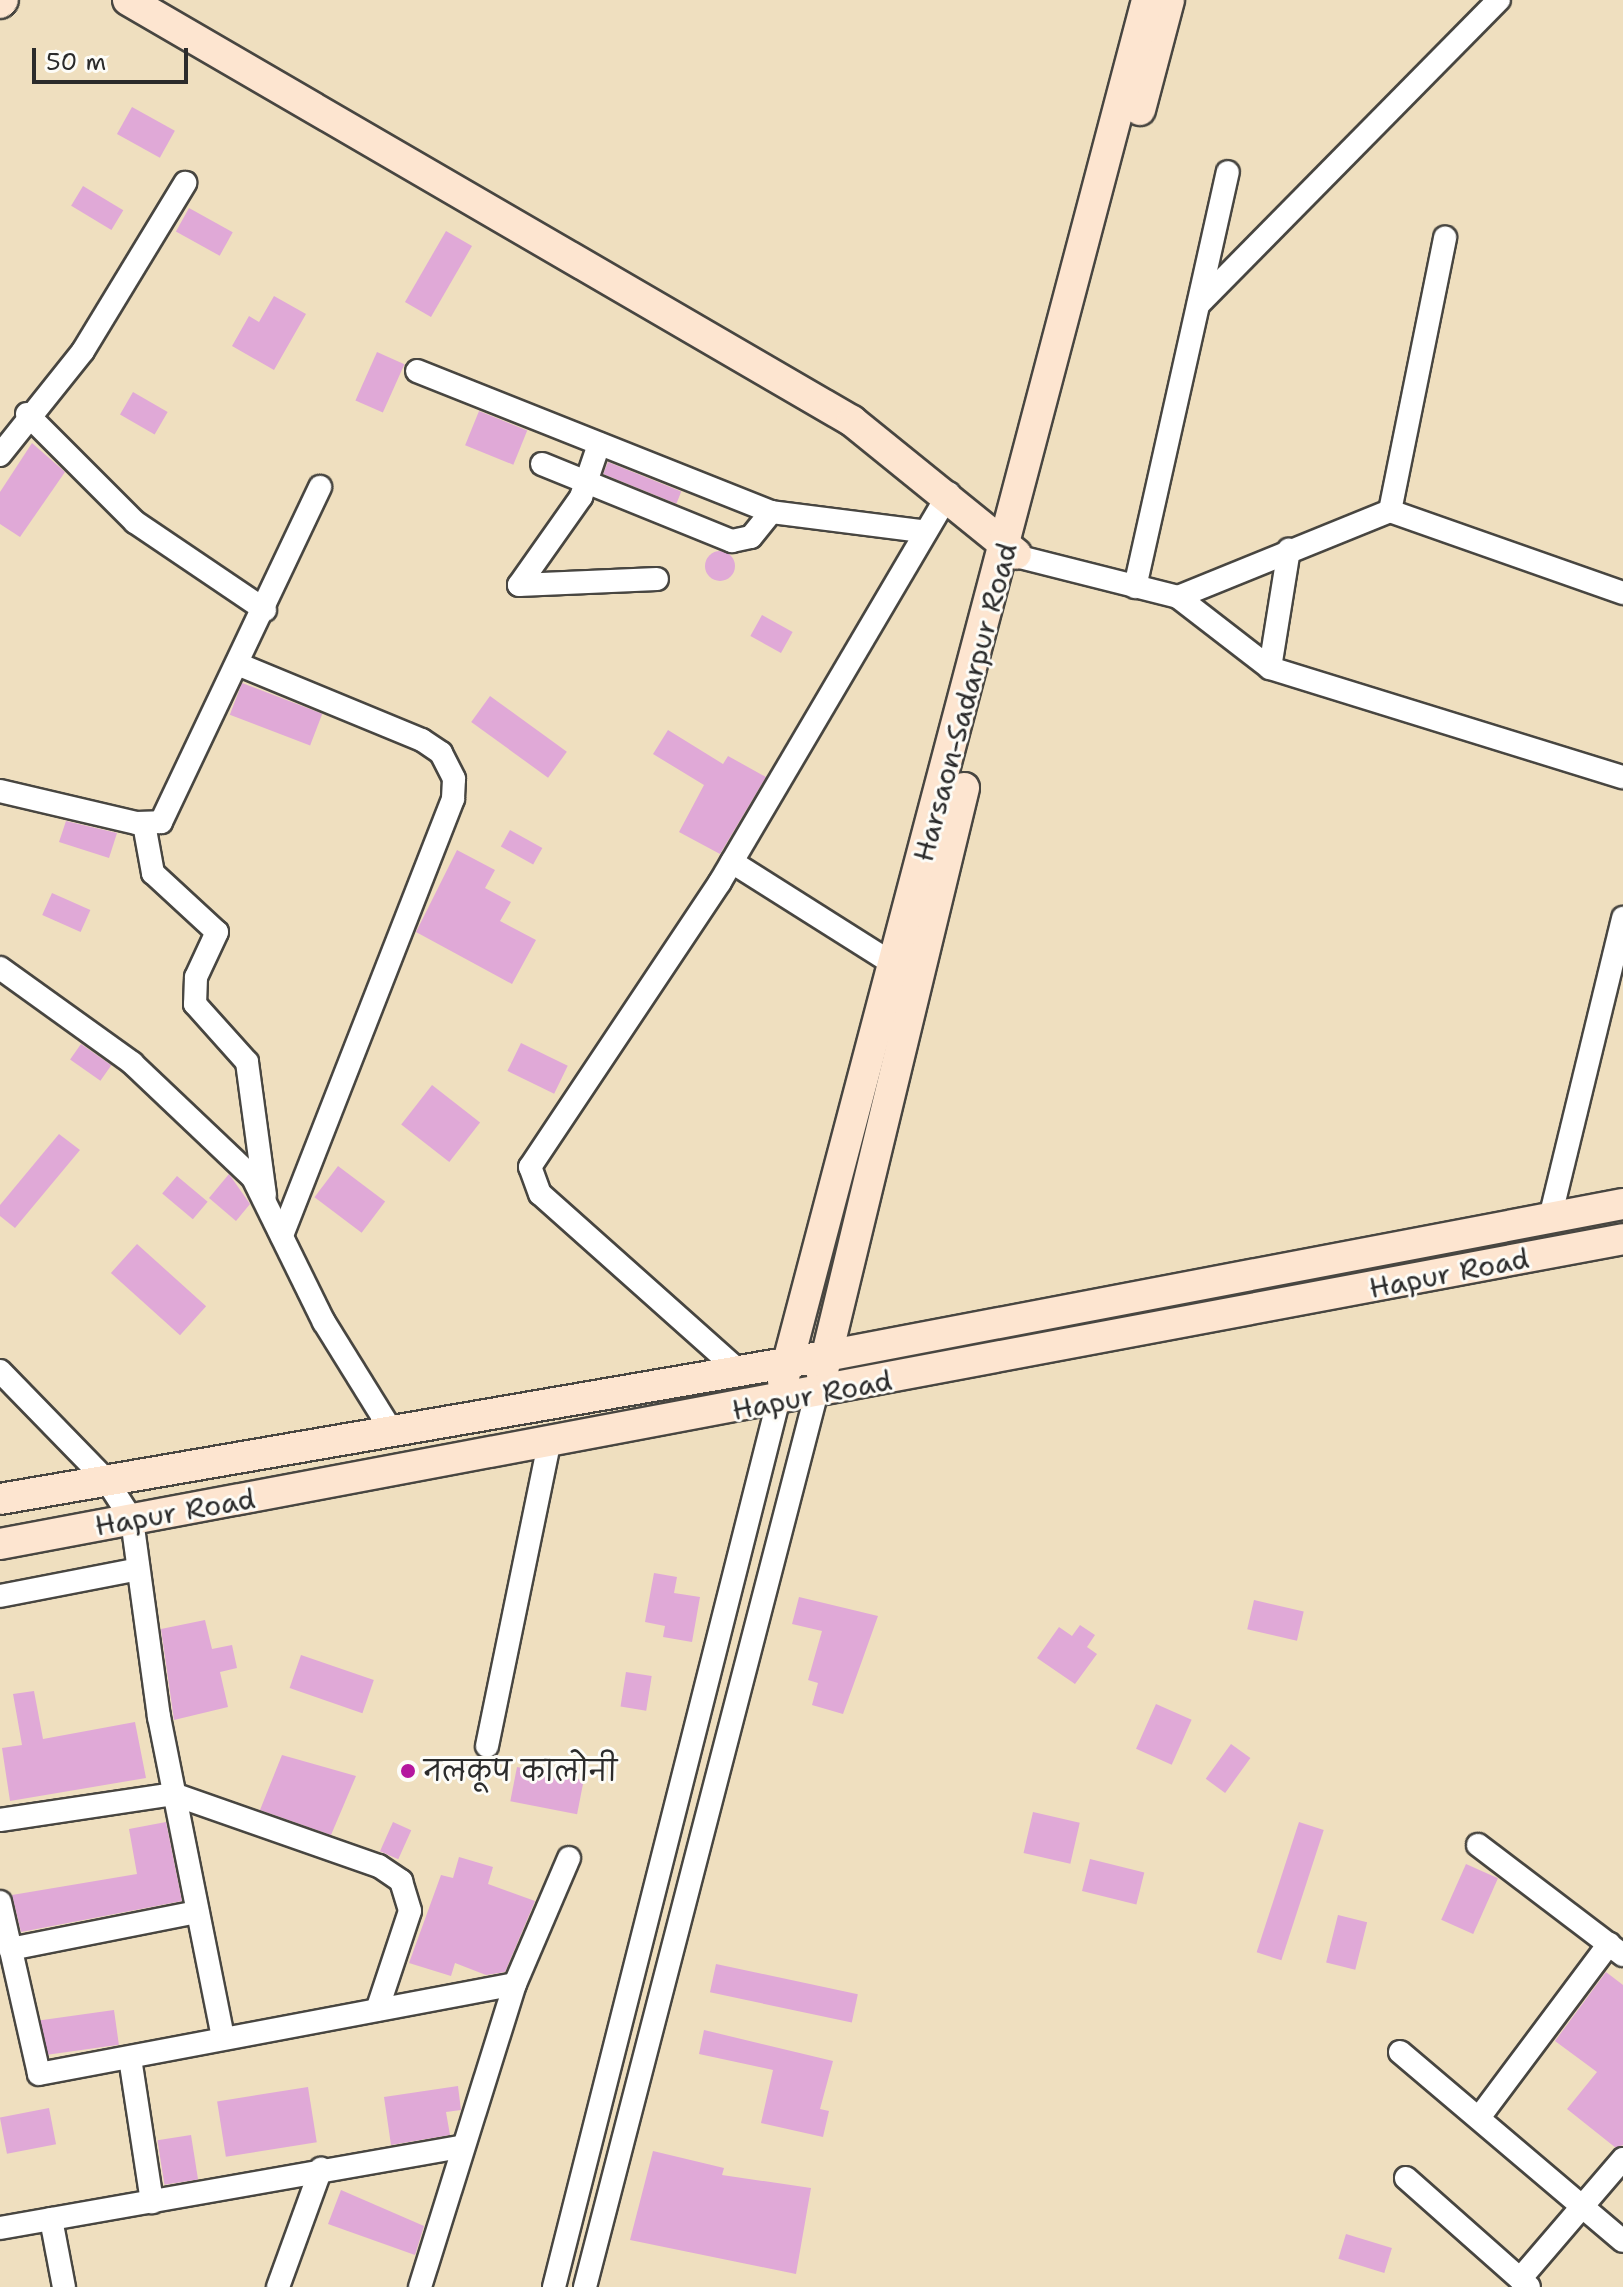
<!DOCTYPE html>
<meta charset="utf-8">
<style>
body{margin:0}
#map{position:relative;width:1623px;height:2287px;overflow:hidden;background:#efdfbf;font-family:"Shantell Sans","Playpen Sans Deva",sans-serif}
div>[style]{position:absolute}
.building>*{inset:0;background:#e0a9d7;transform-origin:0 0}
.round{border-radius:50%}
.roads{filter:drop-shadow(2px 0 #484641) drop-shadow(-2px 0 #484641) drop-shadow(0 2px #484641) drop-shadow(0 -2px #484641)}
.street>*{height:22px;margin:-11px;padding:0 11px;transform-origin:11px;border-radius:11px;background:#fff}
.secondary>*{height:30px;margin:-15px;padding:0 15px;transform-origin:15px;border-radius:15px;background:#fde5d0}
.dots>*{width:22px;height:22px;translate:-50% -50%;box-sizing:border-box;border:4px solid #fdfcf7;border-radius:50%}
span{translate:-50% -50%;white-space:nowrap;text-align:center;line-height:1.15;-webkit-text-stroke:6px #fdfcf7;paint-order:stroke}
.street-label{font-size:28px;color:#2b2b2b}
.poi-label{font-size:28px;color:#2b2b2b}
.left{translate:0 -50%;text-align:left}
.scale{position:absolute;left:32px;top:48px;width:156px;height:36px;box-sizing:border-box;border:4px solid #2b2b2b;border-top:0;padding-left:10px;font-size:24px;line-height:28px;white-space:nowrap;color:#2b2b2b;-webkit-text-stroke:6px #fdfcf7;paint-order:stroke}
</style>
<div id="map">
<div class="building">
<div style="left:132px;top:107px;width:49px;height:31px;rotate:29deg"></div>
<div style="left:83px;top:186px;width:47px;height:23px;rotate:31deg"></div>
<div style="left:189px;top:208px;width:50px;height:27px;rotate:29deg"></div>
<div style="left:446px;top:231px;width:30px;height:82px;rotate:30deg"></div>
<div style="clip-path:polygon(274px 296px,306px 314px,274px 370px,232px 346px,249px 316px,259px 322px)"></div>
<div style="left:377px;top:352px;width:30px;height:53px;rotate:24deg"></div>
<div style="left:133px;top:392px;width:40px;height:26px;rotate:30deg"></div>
<div style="left:479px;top:411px;width:52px;height:37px;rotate:22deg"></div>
<div style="clip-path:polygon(32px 443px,65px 472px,20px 537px,0 524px,0 492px)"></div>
<div style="left:608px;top:462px;width:79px;height:13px;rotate:22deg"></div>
<div class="round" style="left:705px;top:551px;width:30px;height:30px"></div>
<div style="left:762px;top:615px;width:35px;height:24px;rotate:29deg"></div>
<div style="left:242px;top:683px;width:86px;height:34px;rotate:21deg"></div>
<div style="left:490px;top:696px;width:95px;height:32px;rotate:36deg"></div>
<div style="clip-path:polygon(668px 730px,723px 764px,728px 756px,766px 777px,720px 854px,679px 832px,704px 785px,653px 754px)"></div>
<div style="clip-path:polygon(66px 821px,117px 833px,109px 858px,59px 842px)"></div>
<div style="left:510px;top:830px;width:37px;height:19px;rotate:29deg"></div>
<div style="clip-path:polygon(457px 850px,495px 870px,485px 888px,511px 902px,500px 921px,536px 940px,512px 984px,416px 932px)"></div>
<div style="left:52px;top:893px;width:42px;height:24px;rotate:24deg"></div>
<div style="left:521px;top:1043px;width:52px;height:31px;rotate:26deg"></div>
<div style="left:81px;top:1044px;width:37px;height:19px;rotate:35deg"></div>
<div style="left:432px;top:1085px;width:61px;height:50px;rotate:38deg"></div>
<div style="clip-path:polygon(59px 1134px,80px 1150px,15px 1228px,0 1216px,0 1205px)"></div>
<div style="left:338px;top:1166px;width:59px;height:39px;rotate:37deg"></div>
<div style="clip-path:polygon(229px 1174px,250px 1204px,236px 1221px,209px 1198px)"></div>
<div style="left:177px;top:1176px;width:40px;height:23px;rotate:40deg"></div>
<div style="left:137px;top:1244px;width:93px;height:39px;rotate:42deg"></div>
<div style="clip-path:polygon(654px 1573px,677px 1577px,674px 1593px,700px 1597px,692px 1642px,663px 1637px,665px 1626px,645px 1622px)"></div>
<div style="clip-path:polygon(799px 1597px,878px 1616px,843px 1714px,812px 1705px,818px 1683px,808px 1680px,822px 1631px,792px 1624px)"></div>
<div style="left:1254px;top:1600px;width:51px;height:30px;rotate:13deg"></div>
<div style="clip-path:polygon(205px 1620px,212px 1649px,232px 1645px,237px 1668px,220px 1672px,228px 1707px,174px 1720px,161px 1629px)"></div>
<div style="clip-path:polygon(1080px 1625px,1095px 1635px,1087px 1647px,1097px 1654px,1075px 1684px,1037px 1658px,1059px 1627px,1072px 1636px)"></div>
<div style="left:301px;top:1655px;width:77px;height:35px;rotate:19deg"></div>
<div style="left:626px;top:1672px;width:26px;height:35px;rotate:9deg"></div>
<div style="clip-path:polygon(34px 1691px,43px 1739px,135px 1722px,146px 1778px,10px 1801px,2px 1748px,22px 1745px,13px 1694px)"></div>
<div style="left:1156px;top:1704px;width:39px;height:49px;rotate:24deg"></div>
<div style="left:1231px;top:1744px;width:24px;height:43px;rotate:36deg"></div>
<div style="clip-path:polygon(282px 1755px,356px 1776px,331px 1835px,260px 1810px)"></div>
<div style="left:517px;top:1767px;width:68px;height:35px;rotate:11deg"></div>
<div style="left:1033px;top:1812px;width:48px;height:42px;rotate:13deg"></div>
<div style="clip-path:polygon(166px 1822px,182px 1901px,21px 1932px,12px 1895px,137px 1874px,129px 1829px)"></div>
<div style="left:393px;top:1822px;width:20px;height:32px;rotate:24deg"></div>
<div style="left:1299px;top:1822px;width:26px;height:137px;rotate:18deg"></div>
<div style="clip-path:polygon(459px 1857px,493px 1867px,488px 1884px,535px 1901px,505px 1972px,486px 1975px,455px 1963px,451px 1976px,409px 1963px,441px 1875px,453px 1878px)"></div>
<div style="left:1090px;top:1859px;width:56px;height:33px;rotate:14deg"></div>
<div style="left:1466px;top:1864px;width:35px;height:61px;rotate:24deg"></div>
<div style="left:1338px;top:1915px;width:30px;height:49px;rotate:14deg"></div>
<div style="left:716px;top:1964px;width:145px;height:29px;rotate:12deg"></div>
<div style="clip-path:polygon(1606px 1972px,1623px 1985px,1623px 2145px,1616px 2148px,1567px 2109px,1597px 2072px,1555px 2041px)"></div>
<div style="left:114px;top:2010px;width:35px;height:74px;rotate:82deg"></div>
<div style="clip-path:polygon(704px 2030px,833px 2061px,820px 2109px,829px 2111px,823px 2137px,761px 2123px,773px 2070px,699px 2054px)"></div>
<div style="clip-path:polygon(458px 2086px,461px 2110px,446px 2112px,450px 2135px,391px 2145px,384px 2097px)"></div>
<div style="left:308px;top:2087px;width:56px;height:92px;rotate:81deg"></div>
<div style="left:49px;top:2108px;width:37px;height:50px;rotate:79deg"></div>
<div style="left:191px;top:2135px;width:45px;height:34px;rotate:81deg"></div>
<div style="clip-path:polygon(653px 2151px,724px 2168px,722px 2175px,811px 2188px,796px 2274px,630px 2240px)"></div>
<div style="clip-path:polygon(341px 2190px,424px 2226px,415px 2255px,328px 2224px)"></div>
<div style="left:1346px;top:2234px;width:48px;height:26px;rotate:17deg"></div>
</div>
<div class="roads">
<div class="street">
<div style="left:1199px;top:304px;width:427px;rotate:-45.4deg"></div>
<div style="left:417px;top:371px;width:381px;rotate:21.7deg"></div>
<div style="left:27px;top:414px;width:153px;rotate:45deg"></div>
<div style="left:135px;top:522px;width:157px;rotate:34.1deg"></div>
<div style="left:0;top:455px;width:133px;rotate:-51.4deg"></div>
<div style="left:83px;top:351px;width:197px;rotate:-58.7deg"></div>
<div style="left:542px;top:464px;width:205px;rotate:22.1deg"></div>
<div style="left:732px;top:541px;width:19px;rotate:-12deg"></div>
<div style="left:751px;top:537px;width:32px;rotate:-51deg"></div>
<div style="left:771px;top:512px;width:151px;rotate:7.2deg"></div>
<div style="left:1390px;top:511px;width:247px;rotate:19.4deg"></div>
<div style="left:1020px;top:557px;width:163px;rotate:14.2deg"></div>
<div style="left:1178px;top:597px;width:116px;rotate:37.7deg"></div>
<div style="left:1270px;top:668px;width:369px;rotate:17.2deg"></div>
<div style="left:519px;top:585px;width:108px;rotate:-54.8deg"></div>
<div style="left:581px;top:497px;width:56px;rotate:-71.2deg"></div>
<div style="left:519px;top:585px;width:138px;rotate:-2.5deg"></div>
<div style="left:1135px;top:587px;width:425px;rotate:-77.4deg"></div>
<div style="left:1178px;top:597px;width:229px;rotate:-22.1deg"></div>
<div style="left:1390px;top:511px;width:279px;rotate:-78.6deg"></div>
<div style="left:240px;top:665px;width:197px;rotate:22.4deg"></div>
<div style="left:422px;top:740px;width:23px;rotate:34deg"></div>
<div style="left:441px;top:753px;width:29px;rotate:63deg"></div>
<div style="left:454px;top:779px;width:20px;rotate:93deg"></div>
<div style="left:453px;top:799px;width:469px;rotate:111.4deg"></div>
<div style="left:1270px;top:668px;width:120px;rotate:-80.9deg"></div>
<div style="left:0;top:791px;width:140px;rotate:13.2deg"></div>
<div style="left:136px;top:823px;width:25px;rotate:-2deg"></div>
<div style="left:161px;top:822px;width:371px;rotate:-64.6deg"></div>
<div style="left:144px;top:824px;width:50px;rotate:79.6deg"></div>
<div style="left:153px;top:873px;width:87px;rotate:42.7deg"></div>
<div style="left:217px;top:932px;width:50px;rotate:115deg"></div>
<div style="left:196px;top:977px;width:27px;rotate:92deg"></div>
<div style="left:195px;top:1004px;width:78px;rotate:48.1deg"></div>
<div style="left:247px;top:1062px;width:134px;rotate:82.3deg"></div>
<div style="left:732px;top:862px;width:193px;rotate:32.3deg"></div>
<div style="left:0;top:968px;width:163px;rotate:35.7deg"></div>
<div style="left:132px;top:1063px;width:167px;rotate:43.5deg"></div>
<div style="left:253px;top:1178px;width:161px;rotate:63.8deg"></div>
<div style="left:324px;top:1322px;width:123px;rotate:58.2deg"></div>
<div style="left:1550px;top:1218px;width:309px;rotate:-76.3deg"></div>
<div style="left:0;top:1371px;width:153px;rotate:45.8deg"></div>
<div style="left:107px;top:1481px;width:46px;rotate:57.3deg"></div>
<div style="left:132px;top:1520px;width:199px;rotate:82.2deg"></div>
<div style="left:159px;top:1717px;width:325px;rotate:78.7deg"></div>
<div style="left:739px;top:1371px;width:266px;rotate:-138.3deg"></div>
<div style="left:540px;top:1194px;width:29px;rotate:-110deg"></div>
<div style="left:530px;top:1167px;width:343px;rotate:-56.3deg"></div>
<div style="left:720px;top:882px;width:451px;rotate:-59.5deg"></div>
<div style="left:0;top:1596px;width:136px;rotate:-11deg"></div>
<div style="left:487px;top:1746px;width:308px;rotate:-78.4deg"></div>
<div style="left:0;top:1820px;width:175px;rotate:-8.5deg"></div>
<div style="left:173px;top:1794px;width:218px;rotate:19.3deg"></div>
<div style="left:379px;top:1866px;width:27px;rotate:34deg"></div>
<div style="left:401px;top:1881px;width:31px;rotate:73deg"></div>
<div style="left:410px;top:1911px;width:104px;rotate:108.4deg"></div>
<div style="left:1478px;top:1845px;width:182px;rotate:37.2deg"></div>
<div style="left:0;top:1902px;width:176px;rotate:77.2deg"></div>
<div style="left:39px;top:2074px;width:484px;rotate:-10.7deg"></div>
<div style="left:10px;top:1949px;width:191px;rotate:-11.2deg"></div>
<div style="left:1400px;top:2052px;width:292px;rotate:40.3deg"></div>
<div style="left:130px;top:2058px;width:146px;rotate:81.3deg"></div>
<div style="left:1481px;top:2115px;width:214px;rotate:-53.2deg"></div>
<div style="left:1406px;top:2178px;width:164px;rotate:41.5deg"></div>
<div style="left:51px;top:2219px;width:69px;rotate:79.2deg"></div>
<div style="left:0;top:2228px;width:468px;rotate:-10deg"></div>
<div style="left:1520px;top:2279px;width:158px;rotate:-49.4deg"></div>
<div style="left:278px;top:2287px;width:126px;rotate:-70deg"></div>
<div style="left:420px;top:2287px;width:318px;rotate:-72.6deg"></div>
<div style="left:515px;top:1984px;width:137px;rotate:-66.8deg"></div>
<div style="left:554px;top:2287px;width:913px;rotate:-75.8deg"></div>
<div style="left:585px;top:2287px;width:921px;rotate:-75.48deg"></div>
</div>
<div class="secondary">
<div style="left:128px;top:0;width:838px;rotate:30.18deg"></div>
<div style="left:852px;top:421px;width:211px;rotate:39deg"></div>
<div style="left:0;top:3px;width:4px;rotate:-45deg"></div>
<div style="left:1140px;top:110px;width:114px;rotate:-75.2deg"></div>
<div style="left:822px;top:1375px;width:604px;rotate:-76.4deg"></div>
<div style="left:783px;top:1381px;width:1428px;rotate:-75.23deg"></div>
<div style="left:0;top:1499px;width:838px;rotate:-9.82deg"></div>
<div style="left:826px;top:1356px;width:811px;rotate:-10.8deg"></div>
<div style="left:0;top:1544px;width:1651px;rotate:-10.64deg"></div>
</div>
</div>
<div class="dots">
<div style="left:408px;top:1771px;background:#b5179e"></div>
</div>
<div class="street-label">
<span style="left:965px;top:702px;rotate:-75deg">Harsaon-Sadarpur Road</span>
<span style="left:1449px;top:1273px;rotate:-11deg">Hapur Road</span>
<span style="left:812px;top:1395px;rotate:-11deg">Hapur Road</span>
<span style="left:175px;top:1512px;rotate:-10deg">Hapur Road</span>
</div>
<div class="poi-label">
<span class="left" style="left:424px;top:1771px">नलकूप कालोनी</span>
</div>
<div class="scale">50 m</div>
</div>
